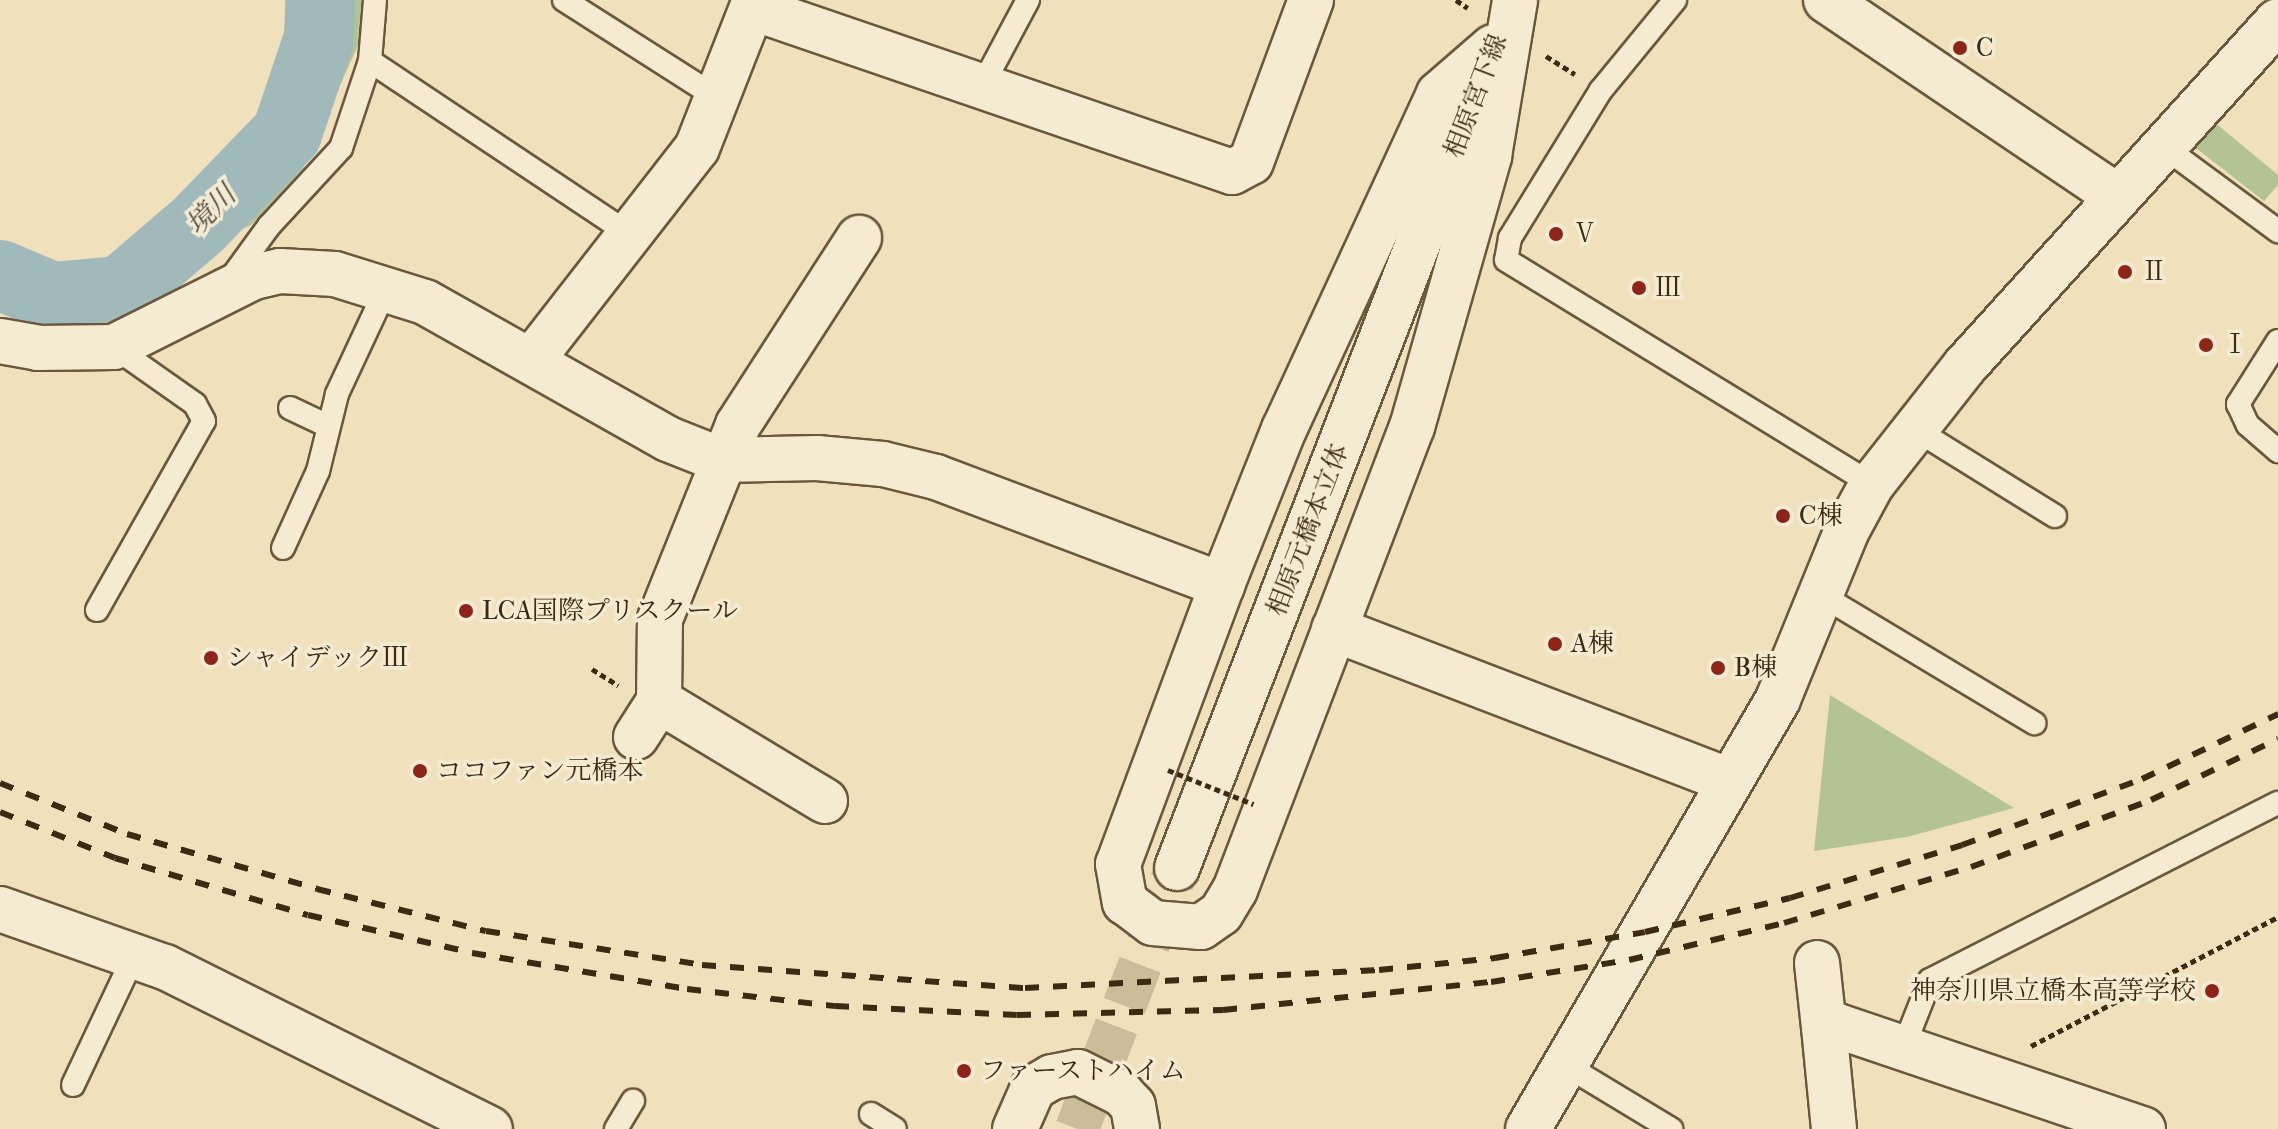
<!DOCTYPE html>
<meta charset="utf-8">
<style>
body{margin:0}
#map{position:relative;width:2278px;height:1129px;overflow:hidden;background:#f0e0bb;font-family:"IM FELL French Canon","Noto Serif JP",serif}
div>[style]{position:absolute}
.green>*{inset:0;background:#b4c394}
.river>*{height:70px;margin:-35px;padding:0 35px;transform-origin:35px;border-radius:35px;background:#a0babb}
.tertiary-tunnel>*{height:44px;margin-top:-22px;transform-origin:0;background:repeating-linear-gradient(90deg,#ccbc99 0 44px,transparent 0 66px)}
.path>*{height:5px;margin-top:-2.5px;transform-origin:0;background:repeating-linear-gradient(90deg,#3d2a12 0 6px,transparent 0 10px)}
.roads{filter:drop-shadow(2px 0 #6a583c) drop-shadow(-2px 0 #6a583c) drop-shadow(0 2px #6a583c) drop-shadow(0 -2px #6a583c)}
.service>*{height:22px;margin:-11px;padding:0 11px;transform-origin:11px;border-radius:11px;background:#f5ebd3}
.minor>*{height:44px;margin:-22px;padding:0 22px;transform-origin:22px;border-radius:22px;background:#f5ebd3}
.tertiary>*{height:44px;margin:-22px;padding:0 22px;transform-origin:22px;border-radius:22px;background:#f5ebd3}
.rail>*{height:6px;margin-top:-3px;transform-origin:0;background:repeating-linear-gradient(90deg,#3d2a12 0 14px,transparent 0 28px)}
.path-bridge>*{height:5px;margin-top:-2.5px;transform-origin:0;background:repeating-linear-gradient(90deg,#3d2a12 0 6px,transparent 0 10px)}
.dots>*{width:22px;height:22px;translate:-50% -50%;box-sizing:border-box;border:4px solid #f5ebd3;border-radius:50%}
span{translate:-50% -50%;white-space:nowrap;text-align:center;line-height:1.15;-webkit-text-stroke:7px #f5ebd3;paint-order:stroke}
.poi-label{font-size:26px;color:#3d2a12}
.left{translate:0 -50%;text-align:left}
.right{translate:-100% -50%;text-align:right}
.street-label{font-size:26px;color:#3d2a12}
.water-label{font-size:28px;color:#564e3c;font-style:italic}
</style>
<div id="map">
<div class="green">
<div style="clip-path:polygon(345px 0,368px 0,360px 41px,302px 170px,251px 225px,188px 254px,345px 17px)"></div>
<div style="clip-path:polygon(2213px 121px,2278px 175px,2278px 185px,2264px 201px,2192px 145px)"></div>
<div style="clip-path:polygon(1830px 695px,2014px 808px,1907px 837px,1814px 851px)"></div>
</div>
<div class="river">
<div style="left:0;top:275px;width:56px;rotate:22.9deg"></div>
<div style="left:52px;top:297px;width:69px;rotate:-5deg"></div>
<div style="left:121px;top:291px;width:101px;rotate:-40.6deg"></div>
<div style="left:198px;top:225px;width:128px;rotate:-45.9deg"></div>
<div style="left:287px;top:133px;width:100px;rotate:-71.4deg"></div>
<div style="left:319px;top:38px;width:38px;rotate:-88deg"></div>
</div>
<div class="tertiary-tunnel">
<div style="left:1077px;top:1129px;width:280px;rotate:-69deg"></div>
</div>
<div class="path">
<div style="left:1456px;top:0;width:14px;rotate:34deg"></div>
<div style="left:1546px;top:56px;width:34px;rotate:32deg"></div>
<div style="left:592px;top:669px;width:31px;rotate:32deg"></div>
<div style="left:2031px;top:1046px;width:279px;rotate:-27.6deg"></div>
</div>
<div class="roads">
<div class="service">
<div style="left:564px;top:0;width:180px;rotate:32.5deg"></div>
<div style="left:1675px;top:0;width:117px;rotate:129.4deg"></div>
<div style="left:1601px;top:90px;width:174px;rotate:121.6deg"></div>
<div style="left:1510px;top:238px;width:22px;rotate:100deg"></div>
<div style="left:1506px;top:260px;width:429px;rotate:31.5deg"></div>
<div style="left:370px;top:61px;width:314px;rotate:33.7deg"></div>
<div style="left:981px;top:88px;width:100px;rotate:-61.9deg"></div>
<div style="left:2164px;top:147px;width:142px;rotate:36.4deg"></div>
<div style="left:229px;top:281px;width:68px;rotate:-54deg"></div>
<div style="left:269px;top:226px;width:106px;rotate:-47.3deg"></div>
<div style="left:341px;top:148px;width:92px;rotate:-71.6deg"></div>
<div style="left:370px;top:61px;width:61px;rotate:-85.3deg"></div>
<div style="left:2278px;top:341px;width:75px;rotate:122.4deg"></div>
<div style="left:2238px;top:404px;width:23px;rotate:65deg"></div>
<div style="left:2248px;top:425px;width:40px;rotate:41deg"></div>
<div style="left:290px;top:408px;width:42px;rotate:25.3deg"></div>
<div style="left:1913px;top:428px;width:167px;rotate:31.8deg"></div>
<div style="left:283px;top:548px;width:85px;rotate:-65.6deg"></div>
<div style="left:318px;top:471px;width:79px;rotate:-76.1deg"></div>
<div style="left:337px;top:394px;width:118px;rotate:-65deg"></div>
<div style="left:1821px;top:595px;width:249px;rotate:31deg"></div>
<div style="left:97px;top:610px;width:217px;rotate:-60.5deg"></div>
<div style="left:204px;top:421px;width:19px;rotate:-118deg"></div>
<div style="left:195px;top:404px;width:99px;rotate:-144.9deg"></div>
<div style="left:1904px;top:1046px;width:71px;rotate:-68.5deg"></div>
<div style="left:1930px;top:980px;width:390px;rotate:-27deg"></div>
<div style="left:1567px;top:1066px;width:122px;rotate:31.2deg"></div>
<div style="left:73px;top:1085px;width:143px;rotate:-64.7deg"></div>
<div style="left:871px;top:1114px;width:28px;rotate:32deg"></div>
<div style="left:616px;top:1129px;width:33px;rotate:-59deg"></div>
</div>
<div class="minor">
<div style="left:1826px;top:0;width:351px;rotate:34deg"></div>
<div style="left:753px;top:8px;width:506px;rotate:18.9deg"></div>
<div style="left:1232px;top:172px;width:21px;rotate:-28deg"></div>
<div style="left:1251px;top:162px;width:173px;rotate:-69.7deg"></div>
<div style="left:0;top:341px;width:39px;rotate:10deg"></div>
<div style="left:38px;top:348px;width:76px;rotate:-0.8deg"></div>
<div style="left:114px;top:347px;width:157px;rotate:-26.6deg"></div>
<div style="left:254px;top:277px;width:27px;rotate:-13deg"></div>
<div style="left:280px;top:271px;width:55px;rotate:3.1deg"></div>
<div style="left:335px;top:274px;width:94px;rotate:17.3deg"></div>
<div style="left:425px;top:302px;width:279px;rotate:29.4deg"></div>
<div style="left:668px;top:439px;width:57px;rotate:21.6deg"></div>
<div style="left:721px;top:460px;width:96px;rotate:-1.2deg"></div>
<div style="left:817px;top:458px;width:66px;rotate:5.2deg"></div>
<div style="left:883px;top:464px;width:55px;rotate:13.8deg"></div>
<div style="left:936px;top:477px;width:306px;rotate:20.7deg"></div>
<div style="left:531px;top:361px;width:270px;rotate:-52.1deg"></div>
<div style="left:697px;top:148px;width:159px;rotate:-68.6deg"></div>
<div style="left:1334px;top:629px;width:422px;rotate:21deg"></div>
<div style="left:636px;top:737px;width:43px;rotate:-57.4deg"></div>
<div style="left:825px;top:801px;width:194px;rotate:-148.9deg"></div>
<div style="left:659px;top:701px;width:82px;rotate:-89.3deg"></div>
<div style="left:660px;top:619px;width:209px;rotate:-68.1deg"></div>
<div style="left:738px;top:425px;width:223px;rotate:-57.1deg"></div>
<div style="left:0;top:909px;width:175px;rotate:19.4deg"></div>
<div style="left:165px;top:967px;width:363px;rotate:26.5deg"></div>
<div style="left:1817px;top:963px;width:64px;rotate:83.8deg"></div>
<div style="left:1528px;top:1129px;width:497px;rotate:-59.8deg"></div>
<div style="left:1778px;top:699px;width:180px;rotate:-67.8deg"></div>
<div style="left:1846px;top:532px;width:55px;rotate:-61.6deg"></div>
<div style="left:1872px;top:484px;width:149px;rotate:-51.8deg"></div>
<div style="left:1964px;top:367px;width:467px;rotate:-47.8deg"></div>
<div style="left:1834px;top:1129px;width:102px;rotate:-95.6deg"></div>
<div style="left:1824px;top:1027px;width:14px;rotate:-4deg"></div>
<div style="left:1838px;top:1026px;width:322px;rotate:18.7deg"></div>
</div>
<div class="tertiary">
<div style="left:1493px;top:47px;width:72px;rotate:139deg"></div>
<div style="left:1439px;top:94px;width:369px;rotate:114.8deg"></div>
<div style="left:1284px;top:429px;width:168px;rotate:111.7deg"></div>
<div style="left:1222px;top:585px;width:298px;rotate:110.4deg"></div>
<div style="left:1118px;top:864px;width:39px;rotate:80deg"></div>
<div style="left:1125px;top:902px;width:35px;rotate:37deg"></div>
<div style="left:1153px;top:923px;width:48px;rotate:4.8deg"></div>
<div style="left:1201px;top:927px;width:24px;rotate:-35deg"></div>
<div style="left:1221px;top:913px;width:27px;rotate:-59deg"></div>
<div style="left:1235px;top:890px;width:496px;rotate:-69.1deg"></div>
<div style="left:1412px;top:427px;width:282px;rotate:-74.1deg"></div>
<div style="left:1489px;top:156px;width:158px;rotate:-80.5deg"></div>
<div style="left:1177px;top:868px;width:852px;rotate:-68.89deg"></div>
<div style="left:1015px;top:1129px;width:45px;rotate:-66.3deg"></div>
<div style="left:1033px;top:1088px;width:22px;rotate:-30deg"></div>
<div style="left:1052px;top:1077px;width:26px;rotate:-11deg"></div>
<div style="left:1078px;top:1072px;width:49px;rotate:26.6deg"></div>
<div style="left:1122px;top:1094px;width:16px;rotate:47deg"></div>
<div style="left:1133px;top:1106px;width:23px;rotate:80deg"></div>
</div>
</div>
<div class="rail">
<div style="left:0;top:783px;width:137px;rotate:21.9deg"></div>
<div style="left:127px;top:834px;width:198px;rotate:16.1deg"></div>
<div style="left:317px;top:889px;width:174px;rotate:14deg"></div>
<div style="left:486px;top:931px;width:219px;rotate:8.9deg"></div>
<div style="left:702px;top:965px;width:324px;rotate:4.1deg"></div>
<div style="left:1025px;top:988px;width:354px;rotate:-2.9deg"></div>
<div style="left:1379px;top:970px;width:117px;rotate:-5.9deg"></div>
<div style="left:1495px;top:958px;width:152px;rotate:-9.8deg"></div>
<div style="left:1645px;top:932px;width:149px;rotate:-13.2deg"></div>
<div style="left:1790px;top:898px;width:180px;rotate:-17.1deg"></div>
<div style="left:1962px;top:845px;width:192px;rotate:-20.1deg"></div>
<div style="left:2142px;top:779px;width:151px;rotate:-25.5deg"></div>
<div style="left:0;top:812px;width:124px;rotate:21.8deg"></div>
<div style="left:115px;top:858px;width:201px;rotate:16.5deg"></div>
<div style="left:308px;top:915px;width:168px;rotate:13deg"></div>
<div style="left:472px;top:953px;width:218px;rotate:9.5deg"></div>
<div style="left:687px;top:989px;width:149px;rotate:6.6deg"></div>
<div style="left:835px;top:1006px;width:182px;rotate:2.8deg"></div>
<div style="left:1017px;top:1015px;width:206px;rotate:-1.4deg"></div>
<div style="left:1223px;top:1010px;width:269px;rotate:-6deg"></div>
<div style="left:1491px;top:982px;width:140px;rotate:-9.1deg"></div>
<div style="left:1629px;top:960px;width:159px;rotate:-13.4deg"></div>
<div style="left:1784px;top:923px;width:195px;rotate:-16.7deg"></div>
<div style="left:1971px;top:867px;width:192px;rotate:-20.4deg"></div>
<div style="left:2151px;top:800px;width:141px;rotate:-25.7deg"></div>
</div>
<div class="path-bridge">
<div style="left:1168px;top:770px;width:92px;rotate:21.8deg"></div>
</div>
<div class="dots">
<div style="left:1960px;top:48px;background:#8f2418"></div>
<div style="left:1556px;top:234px;background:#8f2418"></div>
<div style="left:2125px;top:272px;background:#8f2418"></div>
<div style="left:1639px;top:288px;background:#8f2418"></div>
<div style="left:2206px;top:345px;background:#8f2418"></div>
<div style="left:1783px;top:516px;background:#8f2418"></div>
<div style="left:466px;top:611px;background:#8f2418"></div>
<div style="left:1555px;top:644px;background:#8f2418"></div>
<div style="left:211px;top:658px;background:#8f2418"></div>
<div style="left:1718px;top:668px;background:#8f2418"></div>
<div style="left:420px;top:771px;background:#8f2418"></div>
<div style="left:2212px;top:991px;background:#8f2418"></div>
<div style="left:964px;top:1071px;background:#8f2418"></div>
</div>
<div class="poi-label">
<span class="left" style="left:1976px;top:48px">C</span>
<span class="left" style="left:1572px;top:234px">Ⅴ</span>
<span class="left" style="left:2141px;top:272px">Ⅱ</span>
<span class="left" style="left:1655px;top:288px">Ⅲ</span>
<span class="left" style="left:2222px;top:345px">Ⅰ</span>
<span class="left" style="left:1799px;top:516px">C棟</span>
<span class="left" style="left:482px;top:611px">LCA国際プリスクール</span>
<span class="left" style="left:1571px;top:644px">A棟</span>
<span class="left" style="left:227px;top:658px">シャイデックⅢ</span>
<span class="left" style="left:1734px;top:668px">B棟</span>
<span class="left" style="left:436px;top:771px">ココファン元橋本</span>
<span class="right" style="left:2196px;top:991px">神奈川県立橋本高等学校</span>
<span class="left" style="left:980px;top:1071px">ファーストハイム</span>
</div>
<div class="street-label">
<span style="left:1476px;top:96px;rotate:-69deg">相原宮下線</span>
<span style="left:1308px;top:530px;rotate:-69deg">相原元橋本立体</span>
</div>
<div class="water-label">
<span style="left:211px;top:210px;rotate:-45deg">境川</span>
</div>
</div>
